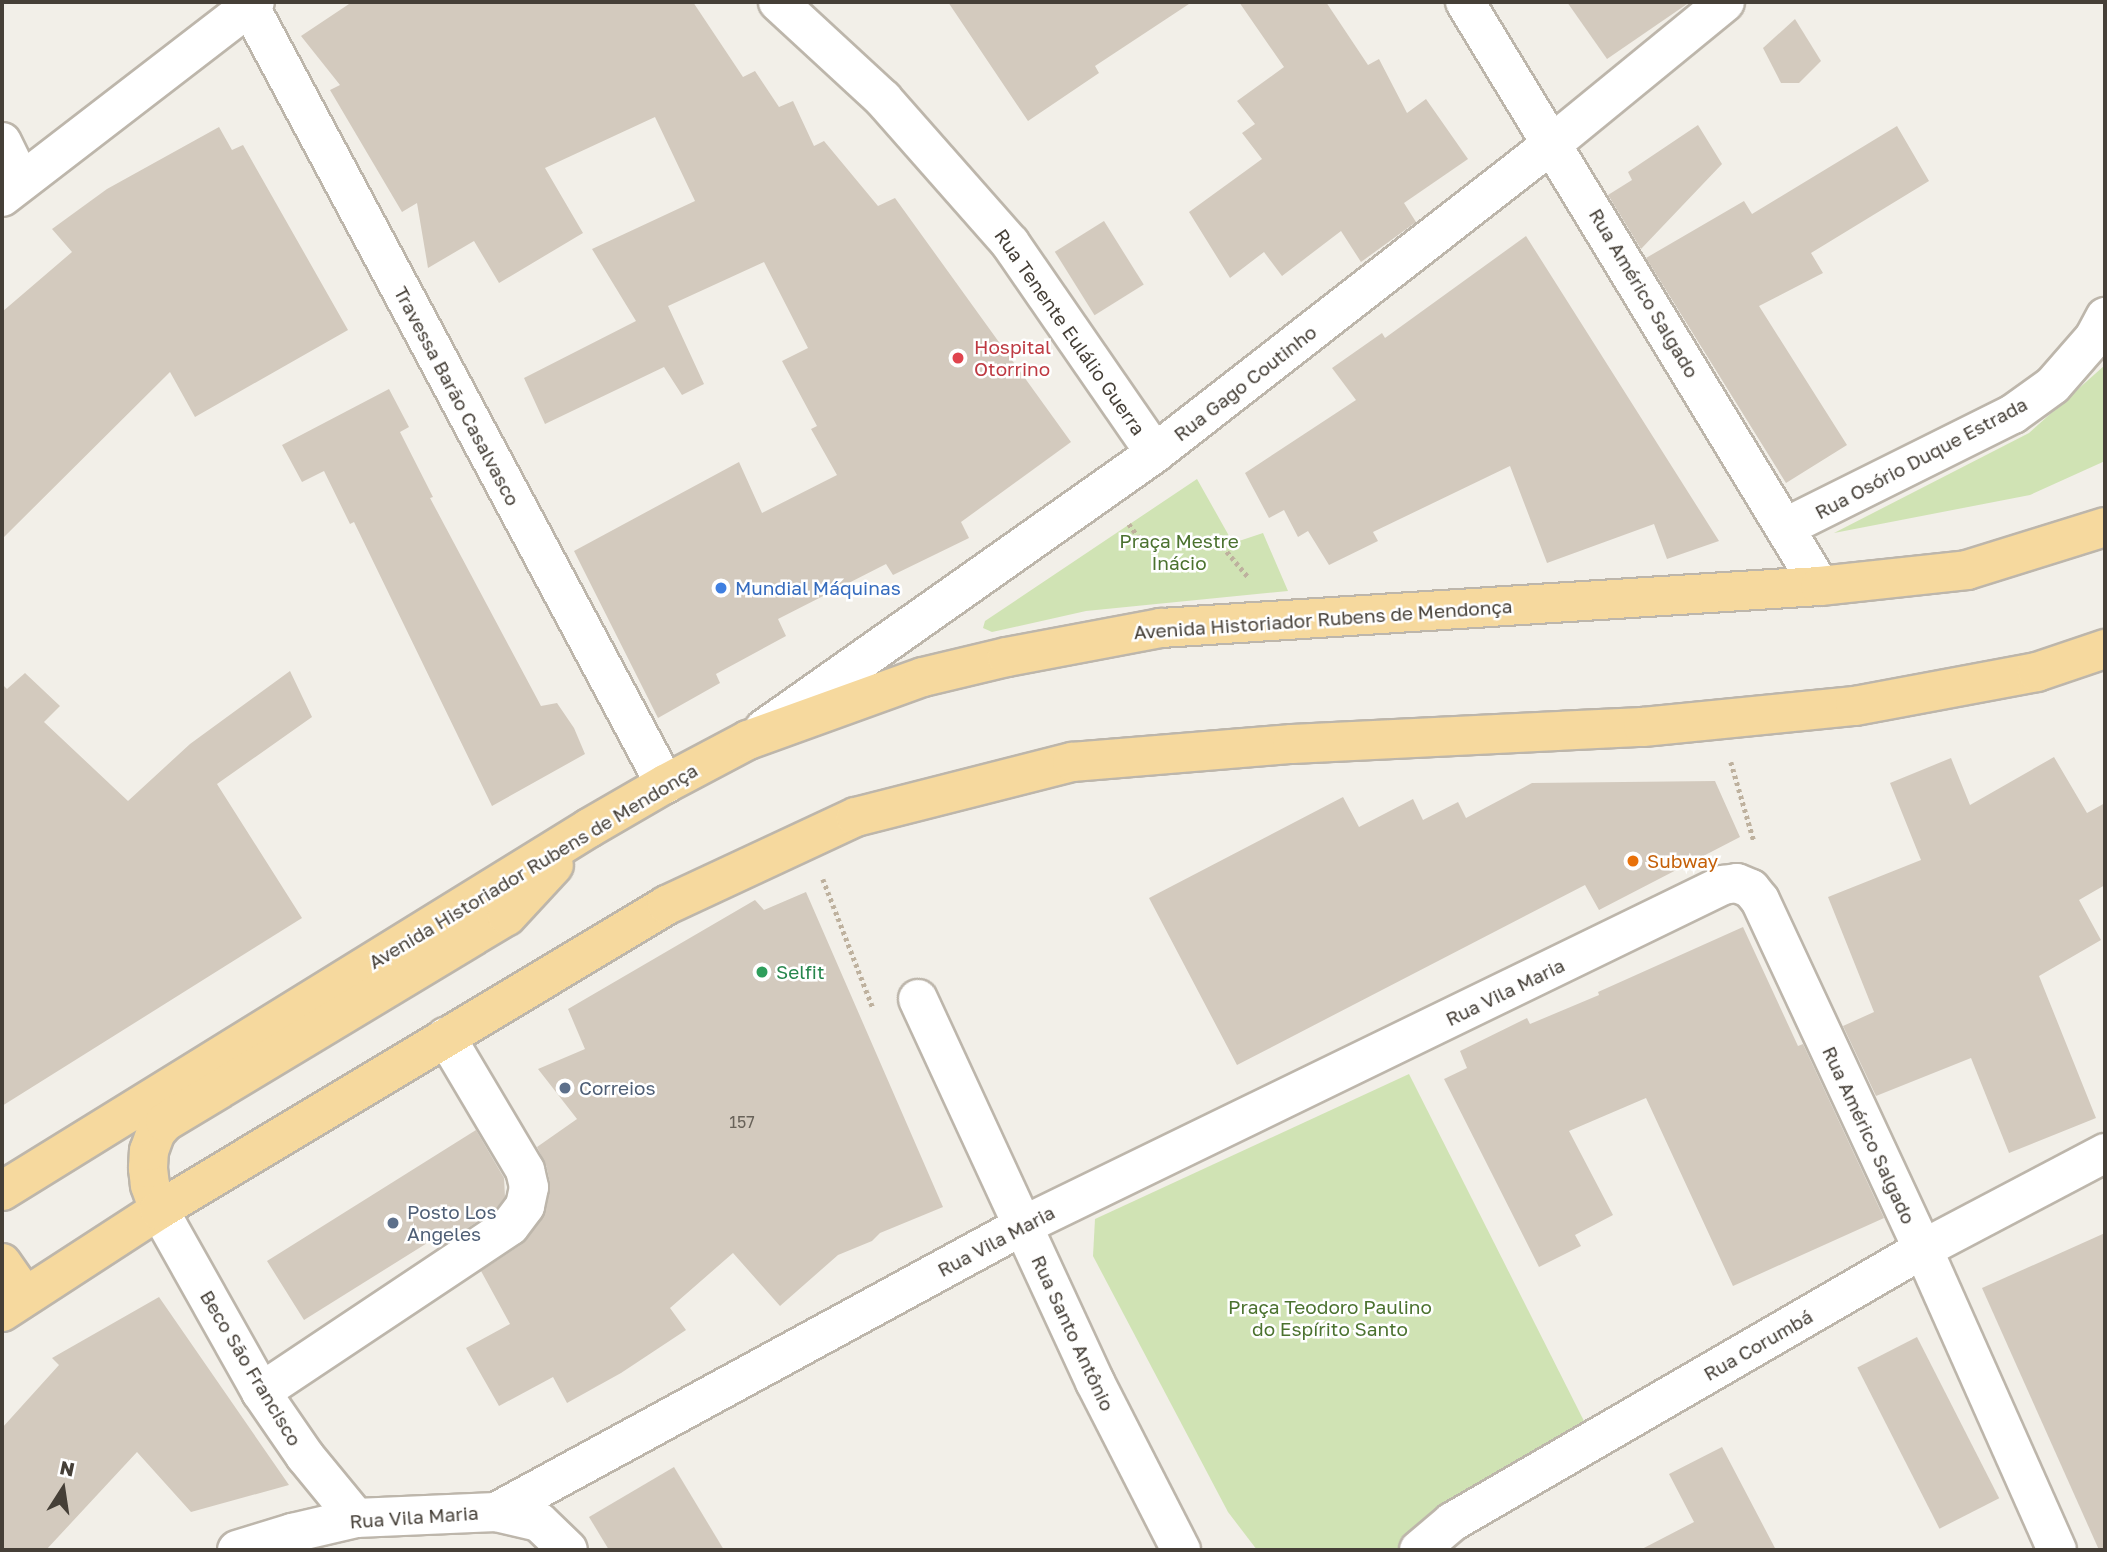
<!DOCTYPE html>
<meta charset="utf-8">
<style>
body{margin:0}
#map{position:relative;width:2107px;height:1552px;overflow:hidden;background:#f2efe8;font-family:"Golos Text",sans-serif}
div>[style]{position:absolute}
.green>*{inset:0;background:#d0e3b4}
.building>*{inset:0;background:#d3cabe;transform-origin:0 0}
.path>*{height:4.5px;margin-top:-2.25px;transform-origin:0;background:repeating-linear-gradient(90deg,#beb19e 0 3.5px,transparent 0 7px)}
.roads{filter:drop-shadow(2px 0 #bdb6ab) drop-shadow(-2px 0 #bdb6ab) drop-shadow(0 2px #bdb6ab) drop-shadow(0 -2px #bdb6ab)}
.minor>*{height:38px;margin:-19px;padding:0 19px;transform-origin:19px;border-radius:19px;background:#fff}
.major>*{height:38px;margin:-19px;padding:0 19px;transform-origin:19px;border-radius:19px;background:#f6d99e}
.dots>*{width:19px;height:19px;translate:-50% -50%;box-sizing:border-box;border:4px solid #fff;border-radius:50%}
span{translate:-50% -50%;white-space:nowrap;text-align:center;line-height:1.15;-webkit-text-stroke:5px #fff;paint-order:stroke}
.number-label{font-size:16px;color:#686259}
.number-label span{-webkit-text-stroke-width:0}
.street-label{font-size:19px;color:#453f37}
.health-label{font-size:19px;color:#be3a42}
.left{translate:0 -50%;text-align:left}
.park-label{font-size:19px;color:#4b722f}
.shop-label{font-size:19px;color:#366cbe}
.food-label{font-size:19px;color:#c56008}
.leisure-label{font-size:19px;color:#27864d}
.service-label{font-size:19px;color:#4e5e75}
.frame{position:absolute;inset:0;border:4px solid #453f37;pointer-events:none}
.north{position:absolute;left:28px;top:1454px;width:70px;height:70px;-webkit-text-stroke:5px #fff;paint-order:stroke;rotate:12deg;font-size:19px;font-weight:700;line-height:28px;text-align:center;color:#453f37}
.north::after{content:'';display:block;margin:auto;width:24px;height:32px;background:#453f37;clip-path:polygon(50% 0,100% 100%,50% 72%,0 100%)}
</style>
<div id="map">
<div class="green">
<div style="clip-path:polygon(2105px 365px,2105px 461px,2030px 495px,1834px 533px,2029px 433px)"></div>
<div style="clip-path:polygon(1197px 479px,1233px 543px,1263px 533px,1288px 591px,1086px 611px,992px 632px,983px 628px,985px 621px)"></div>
<div style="clip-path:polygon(1409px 1074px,1586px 1425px,1404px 1550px,1257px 1550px,1228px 1512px,1093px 1256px,1095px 1219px)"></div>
</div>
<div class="building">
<div style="clip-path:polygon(352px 2px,693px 2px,743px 77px,755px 71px,779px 107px,793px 101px,814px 146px,824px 141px,878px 206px,895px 198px,1071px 442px,961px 522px,969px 538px,893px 575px,886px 564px,778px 619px,786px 636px,716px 674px,720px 683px,658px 718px,574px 551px,739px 462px,762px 513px,837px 475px,811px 429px,817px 426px,782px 361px,808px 348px,764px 262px,668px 306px,704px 384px,682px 395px,664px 367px,545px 424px,524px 378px,636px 321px,592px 249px,695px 201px,655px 117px,545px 168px,583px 233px,499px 283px,474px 241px,428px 268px,417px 203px,402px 212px,330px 90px,340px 85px,301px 36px)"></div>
<div style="clip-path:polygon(948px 2px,1192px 2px,1095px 66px,1099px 73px,1028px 121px)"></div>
<div style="clip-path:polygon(1239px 2px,1326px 2px,1368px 65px,1379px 59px,1407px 113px,1426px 99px,1468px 159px,1404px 203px,1416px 222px,1361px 262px,1341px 231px,1282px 276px,1264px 252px,1230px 278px,1189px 212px,1262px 159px,1242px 133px,1255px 124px,1237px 101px,1284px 67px)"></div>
<div style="clip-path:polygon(1567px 2px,1690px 2px,1607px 59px)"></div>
<div style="clip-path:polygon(1795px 19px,1821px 61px,1799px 83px,1781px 83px,1763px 48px)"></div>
<div style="clip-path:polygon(1698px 125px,1722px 164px,1641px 249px,1608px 195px,1632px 180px,1628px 172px)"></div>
<div style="clip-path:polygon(1897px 126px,1929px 181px,1811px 253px,1823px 273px,1759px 306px,1847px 445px,1786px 483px,1646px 258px,1744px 201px,1752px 214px)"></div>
<div style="clip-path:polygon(219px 127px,232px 150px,243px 145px,348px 330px,195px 417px,170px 372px,2px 539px,2px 312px,72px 252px,52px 229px,107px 189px)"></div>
<div style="left:1104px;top:221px;width:75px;height:58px;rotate:58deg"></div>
<div style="clip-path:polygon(1526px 236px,1719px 541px,1667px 559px,1654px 524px,1547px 563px,1510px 466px,1373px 532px,1378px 541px,1329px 565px,1308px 531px,1298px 537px,1284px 510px,1269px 518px,1245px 473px,1356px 400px,1332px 368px,1382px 333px,1385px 338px)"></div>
<div style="clip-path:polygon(389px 389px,409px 427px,400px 432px,433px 497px,430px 498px,541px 706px,557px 703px,574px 728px,585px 754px,492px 806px,354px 522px,350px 524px,324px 471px,302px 482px,282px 445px)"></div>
<div style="clip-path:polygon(290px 671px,312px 717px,217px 784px,302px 918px,2px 1106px,2px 684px,7px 689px,25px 673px,60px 706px,44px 722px,128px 801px,190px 744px)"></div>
<div style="clip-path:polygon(2054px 757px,2087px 813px,2105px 803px,2105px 885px,2079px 900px,2101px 940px,2039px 976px,2096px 1118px,2009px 1153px,1971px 1058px,1876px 1096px,1843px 1026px,1874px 1012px,1828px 897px,1921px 860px,1890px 783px,1951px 758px,1970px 805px)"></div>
<div style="clip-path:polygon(1715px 781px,1740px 837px,1599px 910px,1585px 885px,1237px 1065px,1149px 898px,1343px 797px,1359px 827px,1413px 799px,1423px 820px,1458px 802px,1466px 818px,1532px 783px)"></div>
<div style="clip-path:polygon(806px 892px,943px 1207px,880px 1233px,872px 1241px,838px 1255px,780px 1306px,733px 1253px,670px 1308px,686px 1330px,621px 1373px,567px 1403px,553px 1377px,499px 1406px,466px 1348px,510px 1324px,481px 1271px,522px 1244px,542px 1219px,550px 1183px,546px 1165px,537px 1147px,577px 1119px,538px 1069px,585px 1049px,568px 1009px,755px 900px,764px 910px)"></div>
<div style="clip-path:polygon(1743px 927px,1798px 1046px,1803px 1044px,1884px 1218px,1733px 1286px,1646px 1098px,1569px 1131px,1613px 1215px,1575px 1235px,1581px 1246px,1539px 1267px,1444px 1079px,1467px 1068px,1460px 1051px,1527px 1018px,1530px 1024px,1599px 995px,1598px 992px)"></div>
<div style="clip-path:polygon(476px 1130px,504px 1178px,505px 1197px,495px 1210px,460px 1233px,456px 1225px,304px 1320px,267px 1261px)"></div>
<div style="clip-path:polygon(2105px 1233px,2105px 1550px,2099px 1550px,1982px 1288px)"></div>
<div style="clip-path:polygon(159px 1297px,289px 1485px,191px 1512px,137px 1452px,46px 1550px,2px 1550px,2px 1428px,59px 1365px,52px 1358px)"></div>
<div style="left:1917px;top:1337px;width:181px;height:67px;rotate:63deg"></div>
<div style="clip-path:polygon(1722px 1447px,1776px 1550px,1640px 1550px,1694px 1522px,1669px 1474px)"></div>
<div style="clip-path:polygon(674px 1467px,724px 1550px,609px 1550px,589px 1517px)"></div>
</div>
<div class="path">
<div style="left:1129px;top:524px;width:27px;rotate:54deg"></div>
<div style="left:1218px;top:541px;width:48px;rotate:50deg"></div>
<div style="left:1731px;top:762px;width:82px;rotate:73.8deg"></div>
<div style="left:823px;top:879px;width:138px;rotate:68.8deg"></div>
</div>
<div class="roads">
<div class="minor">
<div style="left:778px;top:2px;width:143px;rotate:42.7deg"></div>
<div style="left:883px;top:99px;width:192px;rotate:48.6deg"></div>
<div style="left:1010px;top:243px;width:255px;rotate:55.4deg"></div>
<div style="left:1465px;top:2px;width:683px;rotate:58.71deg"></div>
<div style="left:250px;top:7px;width:881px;rotate:61.89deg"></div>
<div style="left:2px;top:142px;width:43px;rotate:64deg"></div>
<div style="left:2px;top:197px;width:319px;rotate:-37.6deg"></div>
<div style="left:1786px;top:527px;width:254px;rotate:-26.5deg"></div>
<div style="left:2013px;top:414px;width:49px;rotate:-35.9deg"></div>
<div style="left:2053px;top:385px;width:62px;rotate:-48.9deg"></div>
<div style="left:2094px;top:338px;width:24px;rotate:-62deg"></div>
<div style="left:764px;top:729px;width:479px;rotate:-35.2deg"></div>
<div style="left:1155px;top:453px;width:504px;rotate:-37.91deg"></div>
<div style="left:1553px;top:143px;width:222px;rotate:-39.3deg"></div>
<div style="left:918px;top:999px;width:422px;rotate:65.2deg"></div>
<div style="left:1095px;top:1382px;width:189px;rotate:62.9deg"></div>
<div style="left:159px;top:1210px;width:209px;rotate:60.7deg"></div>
<div style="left:261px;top:1392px;width:78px;rotate:55.5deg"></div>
<div style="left:305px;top:1456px;width:80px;rotate:50.6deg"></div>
<div style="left:261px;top:1392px;width:299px;rotate:-33.7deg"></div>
<div style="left:510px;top:1226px;width:25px;rotate:-53deg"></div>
<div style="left:525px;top:1206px;width:19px;rotate:-78deg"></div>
<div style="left:529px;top:1187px;width:17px;rotate:-103deg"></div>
<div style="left:525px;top:1170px;width:155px;rotate:-120.7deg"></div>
<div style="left:496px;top:1512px;width:599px;rotate:-28.53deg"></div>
<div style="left:1022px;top:1226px;width:780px;rotate:-25.94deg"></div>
<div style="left:1723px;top:885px;width:14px;rotate:-8deg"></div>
<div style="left:1737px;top:883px;width:15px;rotate:23deg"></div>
<div style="left:1751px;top:889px;width:14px;rotate:51deg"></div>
<div style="left:1760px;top:900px;width:385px;rotate:65deg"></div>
<div style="left:1923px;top:1249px;width:329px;rotate:66deg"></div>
<div style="left:237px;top:1550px;width:58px;rotate:-17.2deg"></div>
<div style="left:292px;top:1533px;width:66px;rotate:-13.2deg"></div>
<div style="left:356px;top:1518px;width:140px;rotate:-2.5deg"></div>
<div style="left:496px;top:1512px;width:44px;rotate:13.1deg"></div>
<div style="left:539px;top:1522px;width:40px;rotate:44deg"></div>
<div style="left:1419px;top:1550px;width:43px;rotate:-40.3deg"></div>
<div style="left:1452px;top:1522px;width:544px;rotate:-30.1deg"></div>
<div style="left:1923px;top:1249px;width:206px;rotate:-27.8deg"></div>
</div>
<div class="major">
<div style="left:2px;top:1191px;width:690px;rotate:-31.73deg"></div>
<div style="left:589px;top:828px;width:88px;rotate:-30.1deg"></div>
<div style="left:665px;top:784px;width:94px;rotate:-27.9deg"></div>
<div style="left:748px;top:740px;width:186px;rotate:-19.8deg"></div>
<div style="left:923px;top:677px;width:86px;rotate:-13.4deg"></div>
<div style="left:1007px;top:657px;width:157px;rotate:-10.7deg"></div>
<div style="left:1161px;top:628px;width:660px;rotate:-3.65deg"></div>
<div style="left:1820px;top:586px;width:148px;rotate:-6.2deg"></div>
<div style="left:1967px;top:570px;width:145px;rotate:-17.3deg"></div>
<div style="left:159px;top:1210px;width:27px;rotate:-110deg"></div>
<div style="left:150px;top:1185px;width:17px;rotate:-97deg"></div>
<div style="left:148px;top:1168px;width:17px;rotate:-87deg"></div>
<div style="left:149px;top:1151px;width:20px;rotate:-70deg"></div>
<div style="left:156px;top:1132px;width:13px;rotate:-48deg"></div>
<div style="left:165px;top:1122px;width:399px;rotate:-31.1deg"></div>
<div style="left:507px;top:916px;width:69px;rotate:-47.3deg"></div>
<div style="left:2px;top:1263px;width:40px;rotate:55.1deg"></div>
<div style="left:2px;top:1312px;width:187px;rotate:-33deg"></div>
<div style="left:159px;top:1210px;width:593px;rotate:-30.98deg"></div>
<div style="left:667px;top:905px;width:208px;rotate:-25deg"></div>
<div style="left:856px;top:817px;width:223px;rotate:-14.3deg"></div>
<div style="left:1072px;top:762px;width:221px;rotate:-4.7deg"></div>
<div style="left:1292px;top:744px;width:351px;rotate:-2.8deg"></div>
<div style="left:1643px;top:727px;width:213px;rotate:-5.7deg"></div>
<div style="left:1855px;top:706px;width:185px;rotate:-10.6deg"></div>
<div style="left:2037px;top:672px;width:72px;rotate:-18.7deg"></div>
</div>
</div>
<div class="dots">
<div style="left:958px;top:358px;background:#e0444e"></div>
<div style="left:721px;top:588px;background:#3f7fe0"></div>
<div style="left:1633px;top:861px;background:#e8710a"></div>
<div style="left:762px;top:972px;background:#2e9e5b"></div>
<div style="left:565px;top:1088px;background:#5c6f8a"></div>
<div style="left:393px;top:1223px;background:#5c6f8a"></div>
</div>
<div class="number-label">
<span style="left:742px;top:1122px">157</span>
</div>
<div class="street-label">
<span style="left:1644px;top:293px;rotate:59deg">Rua Américo Salgado</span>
<span style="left:1070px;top:332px;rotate:55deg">Rua Tenente Eulálio Guerra</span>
<span style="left:1245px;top:383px;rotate:-38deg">Rua Gago Coutinho</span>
<span style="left:457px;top:396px;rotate:62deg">Travessa Barão Casalvasco</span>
<span style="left:1921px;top:458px;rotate:-28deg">Rua Osório Duque Estrada</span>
<span style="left:1323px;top:619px;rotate:-4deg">Avenida Historiador Rubens de Mendonça</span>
<span style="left:533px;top:866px;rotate:-31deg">Avenida Historiador Rubens de Mendonça</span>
<span style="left:1505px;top:992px;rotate:-26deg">Rua Vila Maria</span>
<span style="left:1869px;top:1135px;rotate:65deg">Rua Américo Salgado</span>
<span style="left:996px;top:1241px;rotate:-28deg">Rua Vila Maria</span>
<span style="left:1073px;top:1333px;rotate:65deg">Rua Santo Antônio</span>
<span style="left:1758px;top:1345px;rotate:-30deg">Rua Corumbá</span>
<span style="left:251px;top:1368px;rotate:59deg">Beco São Francisco</span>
<span style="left:414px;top:1517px;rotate:-4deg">Rua Vila Maria</span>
</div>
<div class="health-label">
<span class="left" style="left:974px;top:358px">Hospital<br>Otorrino</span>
</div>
<div class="park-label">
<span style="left:1179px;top:552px">Praça Mestre<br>Inácio</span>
<span style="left:1330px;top:1318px">Praça Teodoro Paulino<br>do Espírito Santo</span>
</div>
<div class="shop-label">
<span class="left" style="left:735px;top:588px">Mundial Máquinas</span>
</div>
<div class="food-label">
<span class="left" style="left:1647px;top:861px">Subway</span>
</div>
<div class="leisure-label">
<span class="left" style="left:776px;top:972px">Selfit</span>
</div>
<div class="service-label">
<span class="left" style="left:579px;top:1088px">Correios</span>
<span class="left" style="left:407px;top:1223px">Posto Los<br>Angeles</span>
</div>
<div class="frame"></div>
<div class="north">N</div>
</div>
